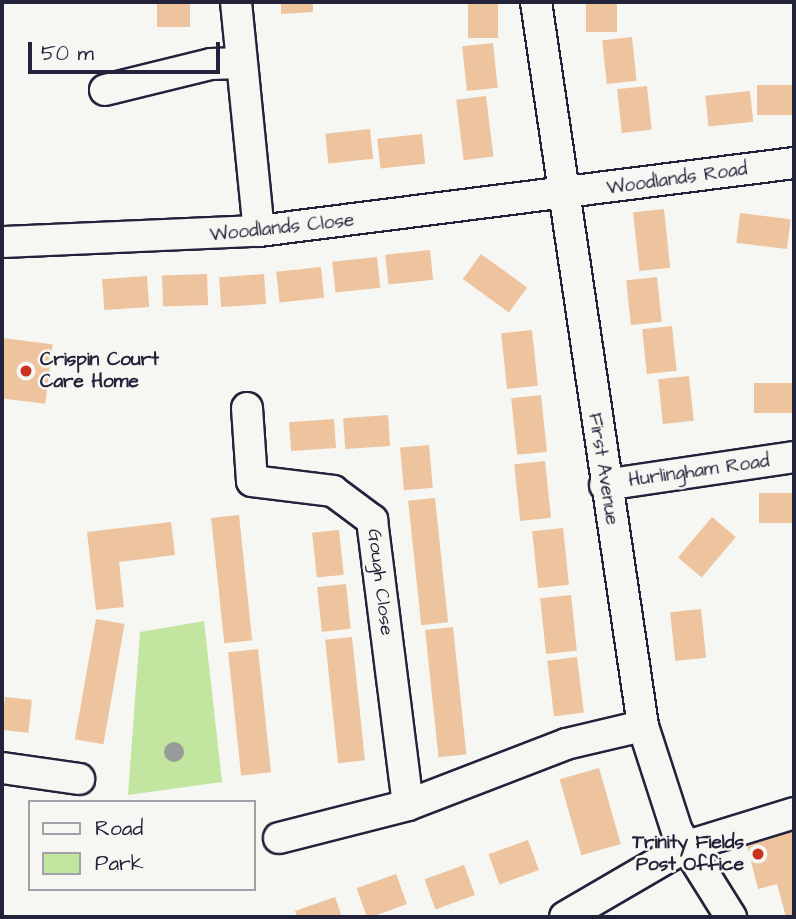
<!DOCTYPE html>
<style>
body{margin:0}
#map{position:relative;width:796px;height:919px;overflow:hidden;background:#f6f6f2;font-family:"Architects Daughter",sans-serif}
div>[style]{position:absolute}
.green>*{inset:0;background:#c2e69f}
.building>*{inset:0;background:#eec49e;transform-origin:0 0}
.roads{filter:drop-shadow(2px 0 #22223b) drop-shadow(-2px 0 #22223b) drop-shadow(0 2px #22223b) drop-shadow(0 -2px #22223b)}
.minor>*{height:30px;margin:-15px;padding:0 15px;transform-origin:15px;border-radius:15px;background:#f6f6f2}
.trees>*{width:20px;height:20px;margin:-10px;border-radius:50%;background:#979c9b}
.dots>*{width:19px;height:19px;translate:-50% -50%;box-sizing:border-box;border:4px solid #f6f6f2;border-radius:50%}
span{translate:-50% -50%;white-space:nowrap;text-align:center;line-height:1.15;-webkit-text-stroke:5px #f6f6f2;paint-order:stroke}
.street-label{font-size:19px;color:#22223b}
.poi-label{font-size:19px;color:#22223b;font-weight:700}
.left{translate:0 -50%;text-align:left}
.right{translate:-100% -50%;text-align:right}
.frame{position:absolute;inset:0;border:4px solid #22223b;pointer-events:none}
.legend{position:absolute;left:28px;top:800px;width:228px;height:91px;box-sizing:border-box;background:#f6f6f2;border:2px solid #a1a1a9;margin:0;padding:9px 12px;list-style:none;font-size:21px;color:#22223b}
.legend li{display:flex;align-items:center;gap:14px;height:35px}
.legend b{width:35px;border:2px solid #a1a1a9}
.scale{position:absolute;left:28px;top:42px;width:192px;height:32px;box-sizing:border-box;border:4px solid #22223b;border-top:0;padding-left:9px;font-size:21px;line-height:24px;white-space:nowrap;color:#22223b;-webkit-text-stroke:5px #f6f6f2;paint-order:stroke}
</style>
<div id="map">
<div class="green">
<div style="clip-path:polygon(204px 621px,222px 782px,128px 795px,140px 632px)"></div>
</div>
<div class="building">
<div style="left:157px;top:2px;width:33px;height:25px"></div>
<div style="clip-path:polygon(281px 2px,313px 2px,313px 12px,281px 14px)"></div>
<div style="left:468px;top:2px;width:30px;height:36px"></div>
<div style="left:586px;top:2px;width:31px;height:30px"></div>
<div style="left:632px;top:37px;width:44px;height:30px;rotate:84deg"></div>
<div style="left:493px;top:43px;width:45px;height:31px;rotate:84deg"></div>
<div style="left:794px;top:85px;width:30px;height:37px;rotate:90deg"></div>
<div style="left:647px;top:86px;width:44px;height:30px;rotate:84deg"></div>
<div style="left:750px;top:91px;width:31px;height:45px;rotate:84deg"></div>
<div style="left:486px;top:96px;width:61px;height:30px;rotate:83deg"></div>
<div style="left:370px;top:129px;width:30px;height:45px;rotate:84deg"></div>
<div style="left:422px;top:134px;width:30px;height:45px;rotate:84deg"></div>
<div style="left:664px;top:209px;width:59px;height:31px;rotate:84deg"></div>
<div style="left:740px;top:213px;width:51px;height:30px;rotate:7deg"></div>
<div style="left:430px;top:250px;width:30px;height:45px;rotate:84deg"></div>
<div style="left:481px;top:254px;width:57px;height:31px;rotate:36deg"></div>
<div style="left:377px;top:257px;width:31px;height:45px;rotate:84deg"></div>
<div style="left:321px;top:267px;width:31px;height:45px;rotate:84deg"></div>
<div style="left:207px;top:274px;width:31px;height:45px;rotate:88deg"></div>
<div style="left:264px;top:274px;width:30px;height:45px;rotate:86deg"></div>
<div style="left:147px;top:276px;width:31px;height:45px;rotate:86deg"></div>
<div style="left:657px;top:277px;width:45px;height:31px;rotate:84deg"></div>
<div style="left:672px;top:326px;width:45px;height:30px;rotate:84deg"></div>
<div style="left:532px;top:330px;width:56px;height:31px;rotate:84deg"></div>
<div style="left:2px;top:338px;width:51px;height:60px;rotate:7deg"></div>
<div style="left:689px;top:376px;width:45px;height:31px;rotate:84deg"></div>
<div style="left:794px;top:383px;width:30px;height:40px;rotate:90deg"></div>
<div style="left:541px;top:395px;width:57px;height:30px;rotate:84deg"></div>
<div style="left:388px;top:415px;width:31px;height:45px;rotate:86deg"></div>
<div style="left:334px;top:419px;width:29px;height:45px;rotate:86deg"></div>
<div style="left:429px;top:445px;width:43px;height:29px;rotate:85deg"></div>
<div style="left:545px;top:461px;width:57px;height:31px;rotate:84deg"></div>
<div style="left:794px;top:493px;width:30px;height:35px;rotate:90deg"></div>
<div style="left:435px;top:498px;width:125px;height:27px;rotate:84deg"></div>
<div style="left:239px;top:515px;width:126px;height:28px;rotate:84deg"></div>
<div style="left:712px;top:517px;width:31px;height:53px;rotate:40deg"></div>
<div style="clip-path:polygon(171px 522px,175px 555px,119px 562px,124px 607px,96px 610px,87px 532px)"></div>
<div style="left:563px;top:528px;width:57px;height:31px;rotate:84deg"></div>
<div style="left:339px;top:530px;width:45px;height:27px;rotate:84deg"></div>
<div style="left:346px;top:584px;width:45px;height:29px;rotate:84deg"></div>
<div style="left:571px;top:595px;width:56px;height:31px;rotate:84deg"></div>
<div style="left:701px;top:609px;width:49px;height:31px;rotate:84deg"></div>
<div style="left:96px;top:619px;width:29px;height:122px;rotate:10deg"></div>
<div style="left:453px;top:627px;width:128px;height:28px;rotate:84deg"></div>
<div style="left:352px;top:637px;width:124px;height:27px;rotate:84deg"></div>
<div style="left:258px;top:649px;width:124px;height:30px;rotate:84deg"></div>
<div style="left:577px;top:657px;width:56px;height:30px;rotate:83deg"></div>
<div style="left:5px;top:697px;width:27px;height:33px;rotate:6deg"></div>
<div style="left:599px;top:768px;width:79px;height:41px;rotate:74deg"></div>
<div style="clip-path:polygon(794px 829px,794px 917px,786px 917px,777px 884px,758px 889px,746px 841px)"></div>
<div style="left:528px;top:840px;width:32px;height:42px;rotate:70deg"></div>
<div style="left:464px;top:865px;width:32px;height:42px;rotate:70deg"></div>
<div style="left:396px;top:874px;width:32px;height:42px;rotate:70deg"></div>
<div style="clip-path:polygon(335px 897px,342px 917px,297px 917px,295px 911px)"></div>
</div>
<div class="roads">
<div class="minor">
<div style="left:236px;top:2px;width:230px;rotate:84.3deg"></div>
<div style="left:536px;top:2px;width:732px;rotate:81.59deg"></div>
<div style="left:643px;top:726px;width:110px;rotate:72.1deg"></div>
<div style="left:677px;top:831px;width:102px;rotate:57.9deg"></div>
<div style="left:105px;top:90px;width:109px;rotate:-13.8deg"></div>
<div style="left:211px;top:64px;width:30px;rotate:-2deg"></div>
<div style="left:2px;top:242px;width:257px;rotate:-2.5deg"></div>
<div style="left:259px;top:231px;width:539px;rotate:-7.24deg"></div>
<div style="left:247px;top:408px;width:73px;rotate:86.1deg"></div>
<div style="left:252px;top:481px;width:82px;rotate:7deg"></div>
<div style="left:333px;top:491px;width:49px;rotate:36.6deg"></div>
<div style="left:372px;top:520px;width:287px;rotate:82.8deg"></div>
<div style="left:605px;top:485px;width:191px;rotate:-8.4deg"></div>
<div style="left:2px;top:768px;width:78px;rotate:8.1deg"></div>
<div style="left:279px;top:838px;width:133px;rotate:-14.3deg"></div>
<div style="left:408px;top:805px;width:169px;rotate:-21.1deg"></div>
<div style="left:566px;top:744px;width:79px;rotate:-13.2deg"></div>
<div style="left:565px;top:917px;width:141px;rotate:-30.2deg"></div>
<div style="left:687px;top:846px;width:112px;rotate:-17.1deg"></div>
</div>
</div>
<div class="trees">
<div style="left:174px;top:752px"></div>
</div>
<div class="dots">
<div style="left:26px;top:371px;background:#c8321e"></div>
<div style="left:758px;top:854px;background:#c8321e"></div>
</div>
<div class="street-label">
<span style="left:677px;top:179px;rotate:-8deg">Woodlands Road</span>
<span style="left:282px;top:228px;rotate:-6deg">Woodlands Close</span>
<span style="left:603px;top:469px;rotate:81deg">First Avenue</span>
<span style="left:699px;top:471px;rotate:-8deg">Hurlingham Road</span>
<span style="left:380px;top:582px;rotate:83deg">Gough Close</span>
</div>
<div class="poi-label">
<span class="left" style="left:40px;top:371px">Crispin Court<br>Care Home</span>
<span class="right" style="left:744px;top:854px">Trinity Fields<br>Post Office</span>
</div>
<div class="frame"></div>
<ul class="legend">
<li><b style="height:9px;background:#f6f6f2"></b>Road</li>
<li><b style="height:19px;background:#c2e69f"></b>Park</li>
</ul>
<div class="scale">50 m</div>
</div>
